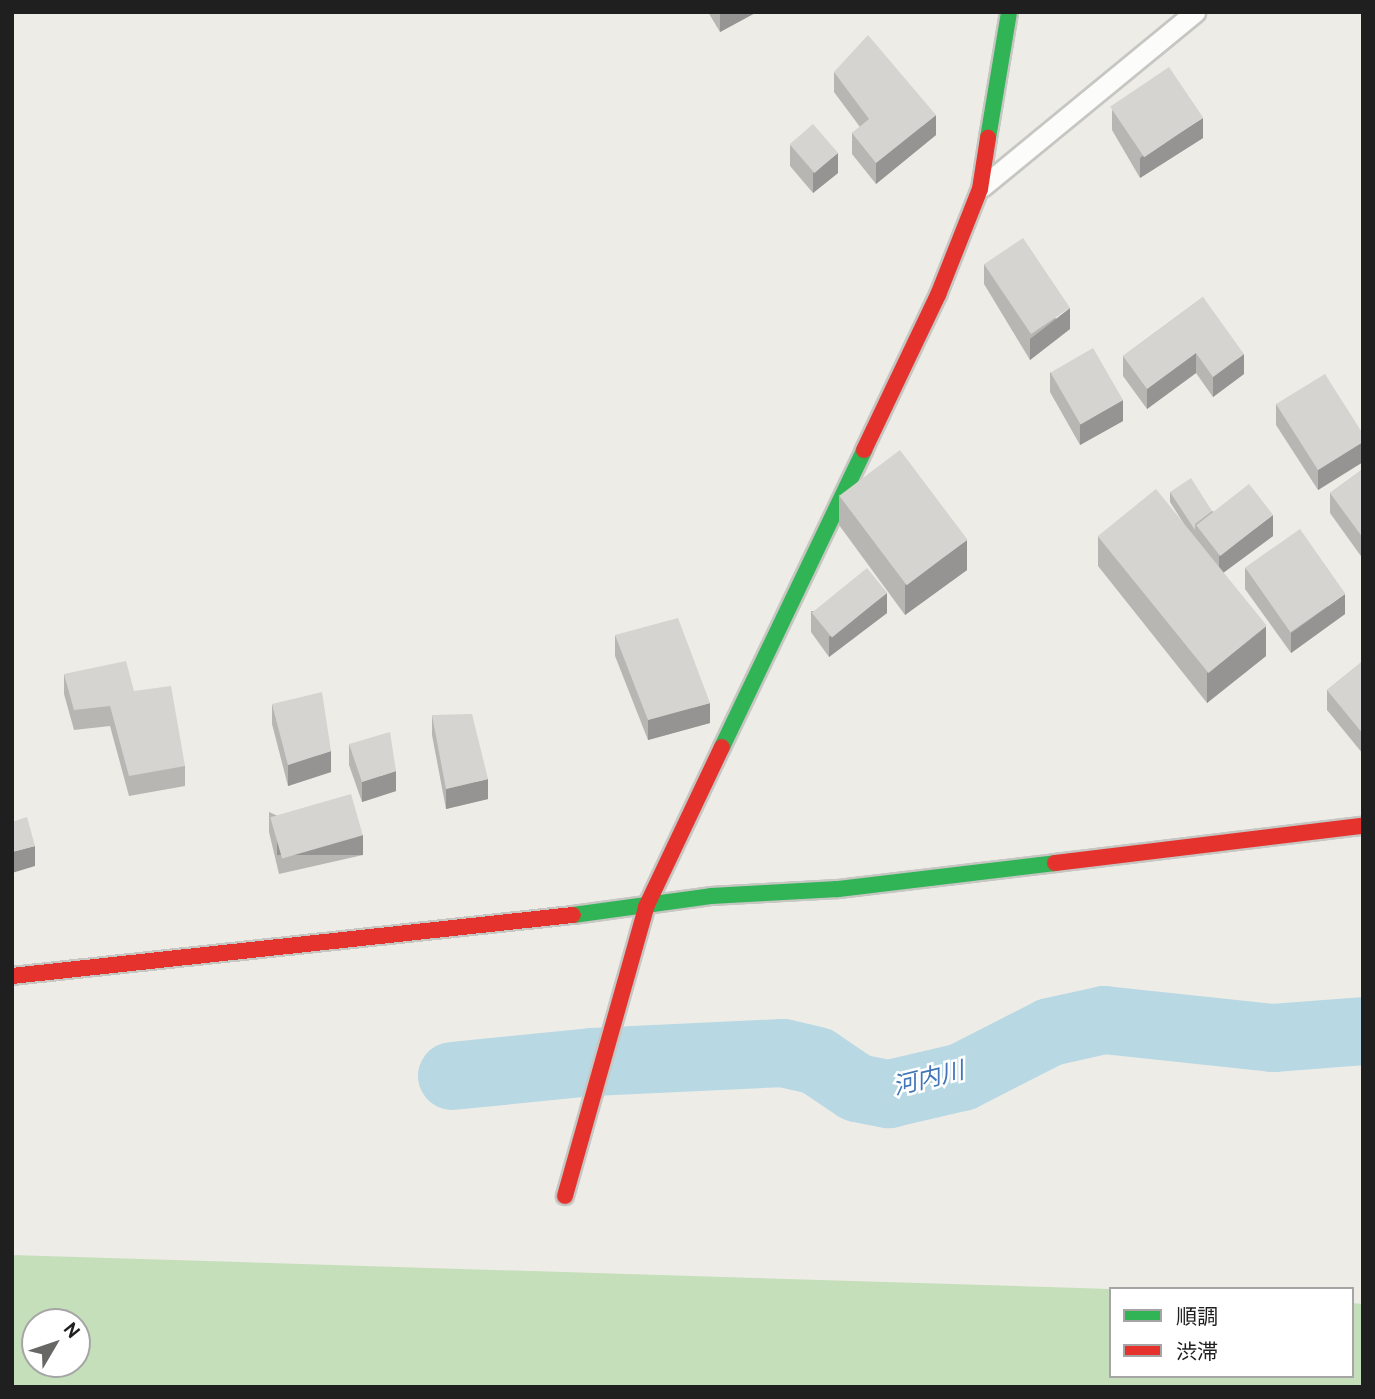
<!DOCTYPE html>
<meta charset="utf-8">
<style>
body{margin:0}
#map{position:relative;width:1375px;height:1399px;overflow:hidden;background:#eeece7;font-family:Overpass,"Noto Sans JP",sans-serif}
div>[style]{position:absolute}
.forest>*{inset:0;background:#c5dfba}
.river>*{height:68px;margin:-34px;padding:0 34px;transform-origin:34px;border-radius:34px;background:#b8d8e4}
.roads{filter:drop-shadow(2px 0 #c6c6c3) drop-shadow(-2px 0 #c6c6c3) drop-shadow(0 2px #c6c6c3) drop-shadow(0 -2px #c6c6c3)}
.lane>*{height:19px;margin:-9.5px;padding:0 9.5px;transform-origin:9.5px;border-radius:9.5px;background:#fcfcfb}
.fast>*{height:16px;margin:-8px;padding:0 8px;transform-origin:8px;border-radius:8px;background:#30b455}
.jam>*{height:16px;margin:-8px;padding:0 8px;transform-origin:8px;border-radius:8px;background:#e5322d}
.wall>*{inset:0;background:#b8b6b3}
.shaded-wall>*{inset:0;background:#969492;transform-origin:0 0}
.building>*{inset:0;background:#d6d4d0;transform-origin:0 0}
span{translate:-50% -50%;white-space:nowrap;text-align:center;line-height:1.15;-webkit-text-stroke:5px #fff;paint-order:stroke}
.water-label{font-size:24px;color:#4276b8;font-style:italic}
.frame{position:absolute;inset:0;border:14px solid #1f1f1f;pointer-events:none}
.legend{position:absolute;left:1109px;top:1287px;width:245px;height:91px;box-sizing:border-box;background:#fff;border:2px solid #a5a5a5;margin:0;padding:9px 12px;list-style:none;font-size:21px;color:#1f1f1f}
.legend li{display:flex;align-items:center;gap:14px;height:35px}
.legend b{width:35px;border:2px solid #a5a5a5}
.north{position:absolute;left:21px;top:1308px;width:70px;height:70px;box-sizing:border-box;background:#fff;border:2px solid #a5a5a5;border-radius:50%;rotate:51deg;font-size:19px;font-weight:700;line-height:28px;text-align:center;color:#1f1f1f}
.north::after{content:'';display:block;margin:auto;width:24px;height:32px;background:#676765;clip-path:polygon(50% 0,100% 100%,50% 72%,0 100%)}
</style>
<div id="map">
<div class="forest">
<div style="clip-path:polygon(evenodd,12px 1255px,1111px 1289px,1111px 1376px,1352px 1376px,1352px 1303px,1363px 1304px,1363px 1387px,12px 1387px,12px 1255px,35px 1322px,77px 1322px,77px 1364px,35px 1364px,35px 1322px)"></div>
</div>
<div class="river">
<div style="left:452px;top:1076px;width:141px;rotate:-5.7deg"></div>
<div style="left:592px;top:1062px;width:191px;rotate:-2.7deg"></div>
<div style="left:783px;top:1053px;width:35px;rotate:13deg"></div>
<div style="left:817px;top:1061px;width:48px;rotate:34deg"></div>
<div style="left:857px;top:1088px;width:33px;rotate:11deg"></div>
<div style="left:889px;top:1094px;width:75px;rotate:-13.1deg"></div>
<div style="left:962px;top:1077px;width:99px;rotate:-27.1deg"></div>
<div style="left:1050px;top:1032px;width:55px;rotate:-12.5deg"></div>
<div style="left:1104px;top:1020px;width:170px;rotate:6.1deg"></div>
<div style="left:1273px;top:1038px;width:90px;rotate:-4.4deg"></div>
</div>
<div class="roads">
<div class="lane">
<div style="left:982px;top:187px;width:276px;rotate:-39.4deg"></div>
</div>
<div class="fast">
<div style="left:988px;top:138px;width:128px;rotate:-80.5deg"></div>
<div style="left:722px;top:747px;width:329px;rotate:-64.4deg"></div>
<div style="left:573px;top:915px;width:139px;rotate:-7.8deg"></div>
<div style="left:711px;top:896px;width:127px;rotate:-3.2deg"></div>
<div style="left:838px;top:889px;width:219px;rotate:-6.8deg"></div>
</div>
<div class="jam">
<div style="left:864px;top:450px;width:172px;rotate:-64.5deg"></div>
<div style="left:938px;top:295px;width:114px;rotate:-68.4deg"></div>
<div style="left:980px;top:189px;width:52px;rotate:-81.1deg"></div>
<div style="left:1055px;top:863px;width:310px;rotate:-6.9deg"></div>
<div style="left:12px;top:976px;width:564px;rotate:-6.21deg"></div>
<div style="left:565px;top:1196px;width:300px;rotate:-74.3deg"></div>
<div style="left:646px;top:907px;width:177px;rotate:-64.6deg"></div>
</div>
</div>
<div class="wall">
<div style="clip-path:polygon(708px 12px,757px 12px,720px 32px)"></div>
<div style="clip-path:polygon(834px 72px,936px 135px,876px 184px,852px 154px,852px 133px,860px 127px,834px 92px)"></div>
<div style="clip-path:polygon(1112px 110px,1203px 138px,1140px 178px,1112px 130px)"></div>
<div style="clip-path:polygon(790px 145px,838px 173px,813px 193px,790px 166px)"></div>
<div style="clip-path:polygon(984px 264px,1070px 329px,1030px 360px,984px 284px)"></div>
<div style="clip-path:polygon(1203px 297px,1244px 374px,1213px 397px,1196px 373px,1147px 409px,1123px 376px,1123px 356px)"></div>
<div style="clip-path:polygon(1050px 372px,1123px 421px,1080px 445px,1050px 392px)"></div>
<div style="clip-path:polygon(1276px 404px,1363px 434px,1363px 462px,1318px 490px,1276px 425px)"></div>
<div style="clip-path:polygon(1363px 469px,1363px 559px,1330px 513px,1330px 493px)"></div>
<div style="clip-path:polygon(1170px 492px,1212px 511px,1273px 536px,1223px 573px,1266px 656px,1207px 703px,1098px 566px,1098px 536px,1184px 524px,1170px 502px)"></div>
<div style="clip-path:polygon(839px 495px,967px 570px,905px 615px,839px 525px)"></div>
<div style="clip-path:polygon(1245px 568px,1345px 614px,1291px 653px,1245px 589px)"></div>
<div style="clip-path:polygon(811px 611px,887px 613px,829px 657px,811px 632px)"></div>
<div style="clip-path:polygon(615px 635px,710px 723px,648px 740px,615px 656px)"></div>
<div style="clip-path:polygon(1363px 661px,1363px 754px,1327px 710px,1327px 690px)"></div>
<div style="clip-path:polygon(64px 674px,134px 691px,185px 766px,185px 786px,129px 796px,110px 726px,74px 730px,64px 694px)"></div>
<div style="clip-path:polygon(272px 704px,331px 772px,288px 786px,272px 724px)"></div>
<div style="clip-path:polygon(432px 715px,488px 799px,446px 809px,432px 735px)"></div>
<div style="clip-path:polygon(349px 744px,396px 791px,362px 802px,349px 765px)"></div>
<div style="clip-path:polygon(269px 812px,363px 855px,279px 874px,269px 832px)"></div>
</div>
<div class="shaded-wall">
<div style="clip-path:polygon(720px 12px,757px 12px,720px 32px)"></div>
<div style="clip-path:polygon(936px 115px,936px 135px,876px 184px,876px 163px)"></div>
<div style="clip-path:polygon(1203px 118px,1203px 138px,1140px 178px,1140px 158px)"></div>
<div style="clip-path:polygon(838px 153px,838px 173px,813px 193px,813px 173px)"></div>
<div style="clip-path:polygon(1070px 308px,1070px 329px,1030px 360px,1030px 339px)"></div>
<div style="clip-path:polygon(1196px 353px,1196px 373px,1147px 409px,1147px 389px)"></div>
<div style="clip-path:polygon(1244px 354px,1244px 374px,1213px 397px,1213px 377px)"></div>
<div style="clip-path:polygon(1123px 400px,1123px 421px,1080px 445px,1080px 424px)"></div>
<div style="clip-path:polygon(1363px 442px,1363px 462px,1318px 490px,1318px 470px)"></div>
<div style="clip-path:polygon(1273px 515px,1273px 536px,1219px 576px,1219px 556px)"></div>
<div style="clip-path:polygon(967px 540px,967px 570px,905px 615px,905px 585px)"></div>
<div style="clip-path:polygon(887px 593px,887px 613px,829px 657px,829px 637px)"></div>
<div style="clip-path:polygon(1345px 594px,1345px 614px,1291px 653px,1291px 633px)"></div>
<div style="clip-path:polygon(1266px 626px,1266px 656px,1207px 703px,1207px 673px)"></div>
<div style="clip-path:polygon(710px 703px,710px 723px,648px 740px,648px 720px)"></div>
<div style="clip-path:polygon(331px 751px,331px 772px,288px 786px,288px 765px)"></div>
<div style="clip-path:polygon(396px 771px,396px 791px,362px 802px,362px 782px)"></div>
<div style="clip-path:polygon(488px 779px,488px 799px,446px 809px,446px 789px)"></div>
<div style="left:363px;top:835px;width:20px;height:86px;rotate:90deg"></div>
<div style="clip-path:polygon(35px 846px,35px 866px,12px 873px,12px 852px)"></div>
</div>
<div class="building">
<div style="clip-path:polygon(868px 35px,936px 115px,876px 163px,852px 133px,869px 119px,834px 72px)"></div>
<div style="left:1169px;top:67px;width:61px;height:71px;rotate:56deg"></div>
<div style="left:813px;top:124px;width:38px;height:31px;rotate:49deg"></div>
<div style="left:1023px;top:238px;width:84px;height:47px;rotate:56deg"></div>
<div style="clip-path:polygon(1203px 297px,1244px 354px,1213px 377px,1196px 353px,1147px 389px,1123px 356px)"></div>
<div style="left:1093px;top:348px;width:60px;height:49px;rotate:60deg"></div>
<div style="clip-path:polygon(1325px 374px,1363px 434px,1363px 442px,1318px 470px,1276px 404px)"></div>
<div style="left:900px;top:450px;width:112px;height:76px;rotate:53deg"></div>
<div style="clip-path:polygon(1363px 469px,1363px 538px,1330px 493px)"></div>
<div style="clip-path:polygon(1191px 478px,1212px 511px,1195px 524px,1195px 530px,1170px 492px)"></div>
<div style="left:1249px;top:484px;width:39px;height:67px;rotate:52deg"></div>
<div style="left:1156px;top:489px;width:176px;height:75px;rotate:51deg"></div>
<div style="left:1300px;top:529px;width:79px;height:67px;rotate:55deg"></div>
<div style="left:867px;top:568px;width:32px;height:71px;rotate:51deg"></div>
<div style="clip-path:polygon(678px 618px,710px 703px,648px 720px,615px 635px)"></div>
<div style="clip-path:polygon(126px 661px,134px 691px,171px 686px,185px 766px,129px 776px,110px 706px,74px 710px,64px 674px)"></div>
<div style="clip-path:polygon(1363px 661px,1363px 734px,1327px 690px)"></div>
<div style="clip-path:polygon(322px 692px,331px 751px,288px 765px,272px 704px)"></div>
<div style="clip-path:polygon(472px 714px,488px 779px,446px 789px,432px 715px)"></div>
<div style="clip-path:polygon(390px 732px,396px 771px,362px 782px,349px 744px)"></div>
<div style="left:351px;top:794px;width:43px;height:84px;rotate:74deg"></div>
<div style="clip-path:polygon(27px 817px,35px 846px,12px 852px,12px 822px)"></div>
</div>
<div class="water-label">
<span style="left:929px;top:1081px;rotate:-14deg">河内川</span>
</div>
<div class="frame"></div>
<ul class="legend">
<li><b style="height:9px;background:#30b455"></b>順調</li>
<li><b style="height:9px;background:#e5322d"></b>渋滞</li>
</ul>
<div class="north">N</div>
</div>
